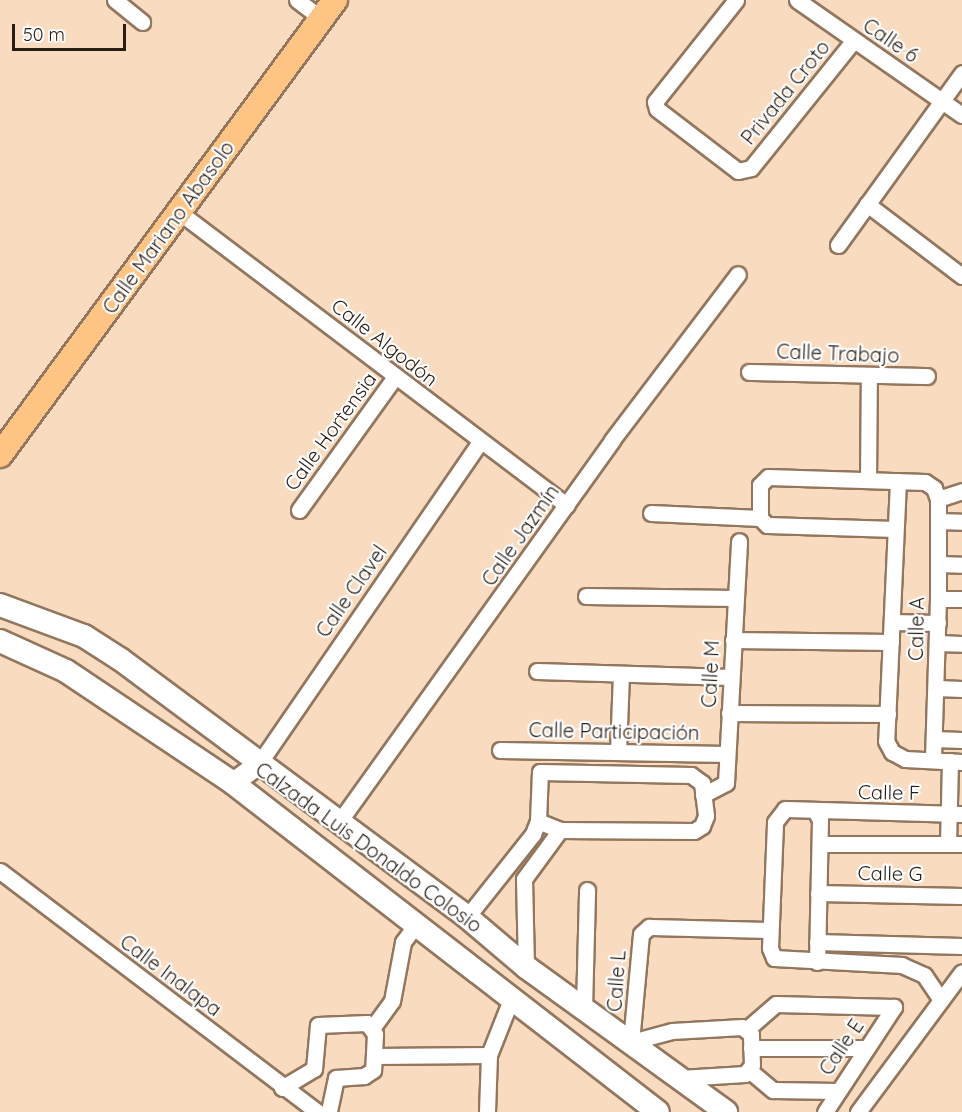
<!DOCTYPE html>
<meta charset="utf-8">
<style>
body{margin:0}
#map{position:relative;width:962px;height:1112px;overflow:hidden;background:#f9dbc0;font-family:Quicksand,sans-serif}
div>[style]{position:absolute}
.roads{filter:drop-shadow(2px 0 #92775e) drop-shadow(-2px 0 #92775e) drop-shadow(0 2px #92775e) drop-shadow(0 -2px #92775e)}
.minor>*{height:15px;margin:-7.5px;padding:0 7.5px;transform-origin:7.5px;border-radius:7.5px;background:#fff}
.tertiary>*{height:20px;margin:-10px;padding:0 10px;transform-origin:10px;border-radius:10px;background:#fff}
.secondary>*{height:22px;margin:-11px;padding:0 11px;transform-origin:11px;border-radius:11px;background:#fff}
.primary>*{height:24px;margin:-12px;padding:0 12px;transform-origin:12px;border-radius:12px;background:#fdc483}
span{translate:-50% -50%;white-space:nowrap;text-align:center;line-height:1.15;-webkit-text-stroke:4.5px #fff;paint-order:stroke}
.street-label{font-size:20px;color:#271d13}
.scale{position:absolute;left:12px;top:24px;width:114px;height:27px;box-sizing:border-box;border:3px solid #271d13;border-top:0;padding-left:8px;font-size:18px;line-height:21px;white-space:nowrap;color:#271d13;-webkit-text-stroke:4px #fff;paint-order:stroke}
</style>
<div id="map">
<div class="roads">
<div class="minor">
<div style="left:115px;top:0;width:35px;rotate:39deg"></div>
<div style="left:297px;top:0;width:31px;rotate:37deg"></div>
<div style="left:736px;top:0;width:130px;rotate:128.5deg"></div>
<div style="left:655px;top:102px;width:7px;rotate:74deg"></div>
<div style="left:657px;top:109px;width:102px;rotate:37.4deg"></div>
<div style="left:738px;top:171px;width:13px;rotate:-13deg"></div>
<div style="left:751px;top:168px;width:164px;rotate:-51.2deg"></div>
<div style="left:797px;top:0;width:201px;rotate:34.9deg"></div>
<div style="left:867px;top:204px;width:119px;rotate:37.2deg"></div>
<div style="left:179px;top:212px;width:486px;rotate:37.1deg"></div>
<div style="left:838px;top:245px;width:212px;rotate:-54.2deg"></div>
<div style="left:749px;top:372px;width:178px;rotate:1.3deg"></div>
<div style="left:868px;top:480px;width:105px;rotate:-89.5deg"></div>
<div style="left:898px;top:481px;width:260px;rotate:92.6deg"></div>
<div style="left:886px;top:741px;width:13px;rotate:61deg"></div>
<div style="left:892px;top:752px;width:15px;rotate:28deg"></div>
<div style="left:905px;top:759px;width:57px;rotate:3deg"></div>
<div style="left:938px;top:499px;width:25px;rotate:-18deg"></div>
<div style="left:299px;top:510px;width:164px;rotate:-54.2deg"></div>
<div style="left:651px;top:513px;width:109px;rotate:2.6deg"></div>
<div style="left:760px;top:518px;width:33px;rotate:-90deg"></div>
<div style="left:760px;top:485px;width:11px;rotate:-45deg"></div>
<div style="left:768px;top:477px;width:157px;rotate:1.8deg"></div>
<div style="left:925px;top:482px;width:11px;rotate:34deg"></div>
<div style="left:934px;top:488px;width:12px;rotate:70deg"></div>
<div style="left:938px;top:499px;width:100px;rotate:90deg"></div>
<div style="left:938px;top:599px;width:161px;rotate:91.8deg"></div>
<div style="left:760px;top:518px;width:10px;rotate:45deg"></div>
<div style="left:767px;top:525px;width:128px;rotate:1.8deg"></div>
<div style="left:938px;top:521px;width:24px;rotate:2deg"></div>
<div style="left:938px;top:564px;width:24px;rotate:2deg"></div>
<div style="left:586px;top:596px;width:150px;rotate:0.8deg"></div>
<div style="left:938px;top:599px;width:24px"></div>
<div style="left:892px;top:622px;width:46px;rotate:1.2deg"></div>
<div style="left:733px;top:640px;width:158px;rotate:0.7deg"></div>
<div style="left:937px;top:643px;width:25px;rotate:2deg"></div>
<div style="left:537px;top:671px;width:194px;rotate:1.8deg"></div>
<div style="left:936px;top:688px;width:26px;rotate:2deg"></div>
<div style="left:729px;top:713px;width:159px;rotate:0.4deg"></div>
<div style="left:934px;top:739px;width:28px;rotate:2deg"></div>
<div style="left:500px;top:750px;width:227px;rotate:1deg"></div>
<div style="left:618px;top:752px;width:78px;rotate:-87.8deg"></div>
<div style="left:258px;top:765px;width:393px;rotate:-55.5deg"></div>
<div style="left:703px;top:795px;width:26px;rotate:-28deg"></div>
<div style="left:726px;top:783px;width:242px;rotate:-86.9deg"></div>
<div style="left:816px;top:812px;width:9px;rotate:63deg"></div>
<div style="left:820px;top:820px;width:142px;rotate:91.2deg"></div>
<div style="left:339px;top:822px;width:470px;rotate:-54.4deg"></div>
<div style="left:612px;top:440px;width:208px;rotate:-52.8deg"></div>
<div style="left:820px;top:844px;width:142px"></div>
<div style="left:948px;top:844px;width:83px;rotate:-88.6deg"></div>
<div style="left:0;top:871px;width:399px;rotate:37.2deg"></div>
<div style="left:818px;top:893px;width:144px;rotate:1.2deg"></div>
<div style="left:467px;top:917px;width:106px;rotate:-51.5deg"></div>
<div style="left:533px;top:834px;width:14px;rotate:-69deg"></div>
<div style="left:538px;top:821px;width:49px;rotate:-87.7deg"></div>
<div style="left:540px;top:772px;width:151px;rotate:1.1deg"></div>
<div style="left:691px;top:775px;width:14px;rotate:36deg"></div>
<div style="left:702px;top:783px;width:33px;rotate:83deg"></div>
<div style="left:706px;top:816px;width:11px;rotate:112deg"></div>
<div style="left:702px;top:826px;width:9px;rotate:148deg"></div>
<div style="left:694px;top:831px;width:134px;rotate:-179.6deg"></div>
<div style="left:560px;top:830px;width:24px;rotate:-158deg"></div>
<div style="left:817px;top:942px;width:145px;rotate:1.6deg"></div>
<div style="left:526px;top:967px;width:88px;rotate:-91.3deg"></div>
<div style="left:524px;top:879px;width:61px;rotate:-53.7deg"></div>
<div style="left:941px;top:1000px;width:30px;rotate:-124deg"></div>
<div style="left:924px;top:975px;width:24px;rotate:-156deg"></div>
<div style="left:902px;top:965px;width:128px;rotate:-176.9deg"></div>
<div style="left:774px;top:958px;width:11px;rotate:-112deg"></div>
<div style="left:770px;top:948px;width:126px;rotate:-87.7deg"></div>
<div style="left:775px;top:822px;width:16px;rotate:-52deg"></div>
<div style="left:785px;top:809px;width:177px;rotate:1.6deg"></div>
<div style="left:584px;top:1008px;width:118px;rotate:-88.5deg"></div>
<div style="left:373px;top:1027px;width:32px;rotate:-54deg"></div>
<div style="left:392px;top:1001px;width:60px;rotate:-79.4deg"></div>
<div style="left:403px;top:942px;width:21px;rotate:-53deg"></div>
<div style="left:747px;top:1029px;width:38px;rotate:-41deg"></div>
<div style="left:776px;top:1004px;width:118px;rotate:1.5deg"></div>
<div style="left:751px;top:1048px;width:115px"></div>
<div style="left:374px;top:1056px;width:115px;rotate:-0.5deg"></div>
<div style="left:750px;top:1071px;width:30px;rotate:40deg"></div>
<div style="left:773px;top:1090px;width:64px;rotate:0.9deg"></div>
<div style="left:680px;top:1078px;width:65px;rotate:-3.5deg"></div>
<div style="left:745px;top:1074px;width:11px;rotate:-52deg"></div>
<div style="left:752px;top:1065px;width:31px;rotate:-92deg"></div>
<div style="left:751px;top:1034px;width:11px;rotate:-142deg"></div>
<div style="left:742px;top:1027px;width:70px;rotate:176.7deg"></div>
<div style="left:672px;top:1031px;width:42px;rotate:165deg"></div>
<div style="left:631px;top:1042px;width:108px;rotate:-84.7deg"></div>
<div style="left:641px;top:934px;width:11px;rotate:-41deg"></div>
<div style="left:649px;top:927px;width:121px;rotate:1.4deg"></div>
<div style="left:282px;top:1088px;width:37px;rotate:-31deg"></div>
<div style="left:314px;top:1069px;width:44px;rotate:-84.8deg"></div>
<div style="left:318px;top:1025px;width:49px;rotate:-2.3deg"></div>
<div style="left:367px;top:1023px;width:14px;rotate:54deg"></div>
<div style="left:375px;top:1034px;width:36px;rotate:93deg"></div>
<div style="left:373px;top:1070px;width:11px;rotate:146deg"></div>
<div style="left:364px;top:1076px;width:28px;rotate:176deg"></div>
<div style="left:336px;top:1078px;width:35px;rotate:102deg"></div>
<div style="left:487px;top:1112px;width:57px;rotate:-88deg"></div>
<div style="left:489px;top:1055px;width:62px;rotate:-68.4deg"></div>
<div style="left:825px;top:1112px;width:126px;rotate:-56.7deg"></div>
<div style="left:858px;top:1112px;width:174px;rotate:-53.4deg"></div>
</div>
<div class="tertiary">
<div style="left:233px;top:783px;width:31px;rotate:-36deg"></div>
</div>
<div class="secondary">
<div style="left:0;top:605px;width:90px;rotate:20.3deg"></div>
<div style="left:84px;top:636px;width:43px;rotate:32.6deg"></div>
<div style="left:120px;top:659px;width:432px;rotate:36.6deg"></div>
<div style="left:467px;top:917px;width:77px;rotate:40.3deg"></div>
<div style="left:526px;top:967px;width:247px;rotate:35.9deg"></div>
<div style="left:0;top:641px;width:72px;rotate:24.4deg"></div>
<div style="left:66px;top:671px;width:201px;rotate:33.8deg"></div>
<div style="left:233px;top:783px;width:537px;rotate:37.74deg"></div>
</div>
<div class="primary">
<div style="left:0;top:455px;width:565px;rotate:-53.64deg"></div>
</div>
</div>
<div class="street-label">
<span style="left:891px;top:40px;rotate:34deg">Calle 6</span>
<span style="left:785px;top:92px;rotate:-51deg">Privada Croto</span>
<span style="left:168px;top:227px;rotate:-54deg">Calle Mariano Abasolo</span>
<span style="left:385px;top:342px;rotate:38deg">Calle Algodón</span>
<span style="left:838px;top:353px;rotate:2deg">Calle Trabajo</span>
<span style="left:330px;top:431px;rotate:-54deg">Calle Hortensia</span>
<span style="left:520px;top:535px;rotate:-55deg">Calle Jazmín</span>
<span style="left:351px;top:591px;rotate:-55deg">Calle Clavel</span>
<span style="left:916px;top:629px;rotate:-89deg">Calle A</span>
<span style="left:710px;top:674px;rotate:-87deg">Calle M</span>
<span style="left:614px;top:731px;rotate:1deg">Calle Participación</span>
<span style="left:889px;top:792px;rotate:1deg">Calle F</span>
<span style="left:369px;top:847px;rotate:36deg">Calzada Luis Donaldo Colosio</span>
<span style="left:890px;top:873px;rotate:1deg">Calle G</span>
<span style="left:171px;top:975px;rotate:37deg">Calle Inalapa</span>
<span style="left:616px;top:981px;rotate:-86deg">Calle L</span>
<span style="left:841px;top:1047px;rotate:-56deg">Calle E</span>
</div>
<div class="scale">50 m</div>
</div>
